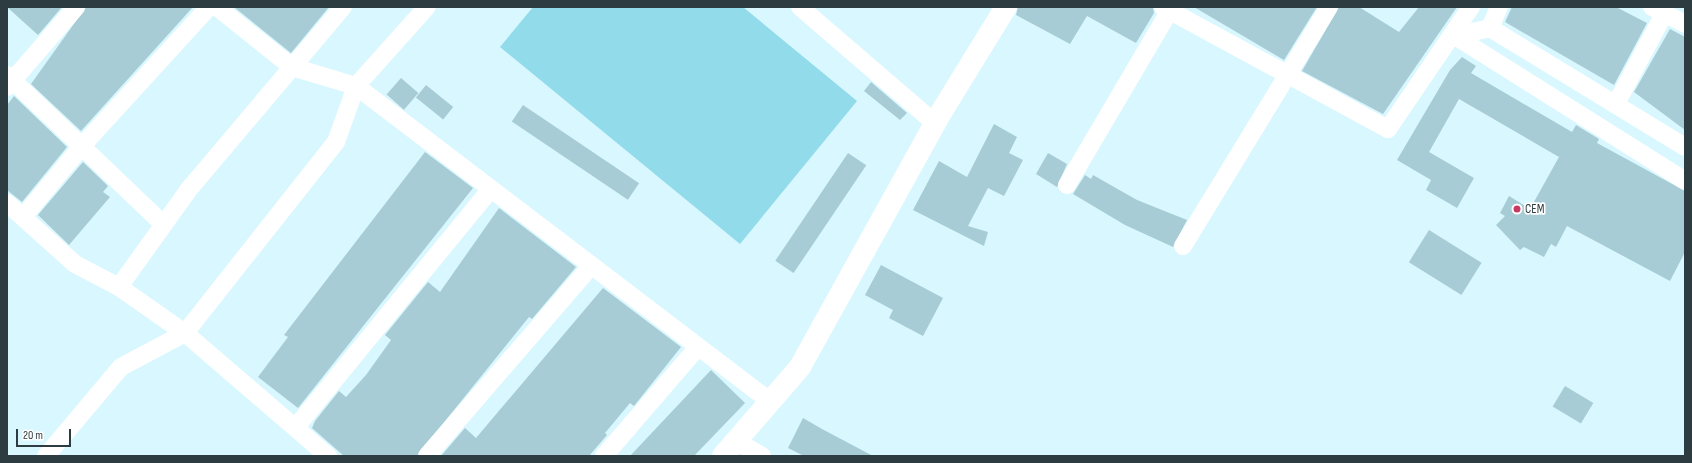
<!DOCTYPE html>
<style>
body{margin:0}
#map{position:relative;width:1692px;height:463px;overflow:hidden;background:#d8f7fe;font-family:"Sofia Sans Condensed",sans-serif}
div>[style]{position:absolute}
.green>*{inset:0;background:#92dbeb}
.building>*{inset:0;background:#a7ccd5;transform-origin:0 0}
.minor>*{height:18px;margin:-9px;padding:0 9px;transform-origin:9px;border-radius:9px;background:#fff}
.major>*{height:22px;margin:-11px;padding:0 11px;transform-origin:11px;border-radius:11px;background:#fff}
.dots>*{width:11px;height:11px;translate:-50% -50%;box-sizing:border-box;border:2px solid #fff;border-radius:50%}
span{translate:-50% -50%;white-space:nowrap;text-align:center;line-height:1.15;-webkit-text-stroke:3.5px #fff;paint-order:stroke}
.poi-label{font-size:13px;color:#2d3c40}
.left{translate:0 -50%;text-align:left}
.frame{position:absolute;inset:0;border:8px solid #2d3c40;pointer-events:none}
.scale{position:absolute;left:16px;top:429px;width:55px;height:18px;box-sizing:border-box;border:2px solid #2d3c40;border-top:0;padding-left:5px;font-size:12px;line-height:14px;white-space:nowrap;color:#2d3c40;-webkit-text-stroke:3px #fff;paint-order:stroke}
</style>
<div id="map">
<div class="green">
<div style="clip-path:polygon(533px 7px,743px 7px,857px 101px,740px 244px,500px 47px)"></div>
</div>
<div class="building">
<div style="clip-path:polygon(7px 7px,62px 7px,38px 35px)"></div>
<div style="clip-path:polygon(86px 7px,193px 7px,81px 131px,31px 84px)"></div>
<div style="clip-path:polygon(234px 7px,329px 7px,291px 53px)"></div>
<div style="clip-path:polygon(1018px 7px,1153px 7px,1154px 13px,1136px 43px,1087px 16px,1070px 44px,1016px 15px)"></div>
<div style="clip-path:polygon(1194px 7px,1317px 7px,1284px 60px)"></div>
<div style="clip-path:polygon(1339px 7px,1359px 7px,1399px 32px,1419px 7px,1457px 7px,1383px 114px,1302px 71px)"></div>
<div style="clip-path:polygon(1512px 7px,1616px 7px,1647px 23px,1614px 85px,1505px 22px)"></div>
<div style="clip-path:polygon(1670px 29px,1685px 37px,1685px 130px,1634px 92px)"></div>
<div style="clip-path:polygon(1462px 57px,1476px 66px,1471px 73px,1572px 132px,1576px 125px,1599px 139px,1597px 143px,1685px 191px,1685px 252px,1670px 281px,1567px 226px,1556px 247px,1551px 244px,1544px 257px,1524px 247px,1520px 250px,1496px 225px,1505px 216px,1500px 213px,1509px 196px,1530px 209px,1559px 157px,1459px 99px,1429px 152px,1474px 178px,1457px 208px,1426px 190px,1431px 180px,1397px 160px,1450px 70px)"></div>
<div style="left:401px;top:78px;width:23px;height:22px;rotate:41deg"></div>
<div style="clip-path:polygon(871px 82px,907px 113px,900px 120px,864px 91px)"></div>
<div style="left:426px;top:85px;width:35px;height:16px;rotate:39deg"></div>
<div style="clip-path:polygon(14px 96px,67px 147px,22px 202px,7px 190px,7px 105px)"></div>
<div style="left:523px;top:105px;width:140px;height:20px;rotate:34deg"></div>
<div style="clip-path:polygon(994px 124px,1017px 137px,1009px 153px,1023px 160px,1004px 196px,988px 188px,968px 226px,988px 232px,984px 246px,913px 210px,939px 161px,967px 177px)"></div>
<div style="clip-path:polygon(425px 152px,473px 188px,298px 408px,258px 377px,288px 337px,284px 335px)"></div>
<div style="left:848px;top:153px;width:22px;height:130px;rotate:34deg"></div>
<div style="clip-path:polygon(1048px 153px,1067px 164px,1057px 187px,1036px 174px)"></div>
<div style="clip-path:polygon(83px 162px,108px 186px,103px 192px,110px 197px,69px 245px,38px 215px)"></div>
<div style="clip-path:polygon(1085px 175px,1091px 179px,1093px 175px,1137px 200px,1187px 220px,1173px 247px,1125px 225px,1073px 194px)"></div>
<div style="clip-path:polygon(499px 208px,576px 267px,532px 319px,529px 317px,417px 456px,344px 456px,312px 428px,315px 421px,339px 391px,346px 397px,366px 375px,391px 340px,385px 335px,428px 282px,440px 292px)"></div>
<div style="left:1429px;top:230px;width:62px;height:38px;rotate:32deg"></div>
<div style="clip-path:polygon(881px 265px,943px 298px,923px 336px,889px 318px,893px 310px,865px 295px)"></div>
<div style="clip-path:polygon(603px 288px,681px 347px,634px 406px,630px 403px,605px 433px,607px 435px,589px 456px,441px 456px,465px 428px,476px 438px)"></div>
<div style="clip-path:polygon(711px 370px,745px 403px,694px 456px,630px 456px)"></div>
<div style="left:1565px;top:386px;width:33px;height:24px;rotate:31deg"></div>
<div style="clip-path:polygon(803px 418px,822px 429px,873px 456px,804px 456px,788px 448px)"></div>
</div>
<div class="minor">
<div style="left:217px;top:7px;width:96px;rotate:38.7deg"></div>
<div style="left:292px;top:67px;width:67px;rotate:16.5deg"></div>
<div style="left:356px;top:86px;width:522px;rotate:37.29deg"></div>
<div style="left:800px;top:7px;width:178px;rotate:40.7deg"></div>
<div style="left:1163px;top:7px;width:256px;rotate:28.5deg"></div>
<div style="left:1388px;top:129px;width:148px;rotate:-55.8deg"></div>
<div style="left:1499px;top:7px;width:23px;rotate:113deg"></div>
<div style="left:1490px;top:28px;width:228px;rotate:31.4deg"></div>
<div style="left:1652px;top:7px;width:37px;rotate:27deg"></div>
<div style="left:1455px;top:36px;width:272px;rotate:32.2deg"></div>
<div style="left:1455px;top:36px;width:36px;rotate:-13deg"></div>
<div style="left:7px;top:75px;width:214px;rotate:43.7deg"></div>
<div style="left:7px;top:87px;width:106px;rotate:-49.2deg"></div>
<div style="left:1617px;top:102px;width:100px;rotate:-61.9deg"></div>
<div style="left:1067px;top:185px;width:207px;rotate:-59.5deg"></div>
<div style="left:7px;top:203px;width:91px;rotate:41.9deg"></div>
<div style="left:75px;top:264px;width:50px;rotate:27.6deg"></div>
<div style="left:119px;top:287px;width:80px;rotate:34.9deg"></div>
<div style="left:185px;top:333px;width:189px;rotate:40.7deg"></div>
<div style="left:23px;top:217px;width:92px;rotate:-50.3deg"></div>
<div style="left:82px;top:146px;width:188px;rotate:-47.6deg"></div>
<div style="left:1183px;top:246px;width:280px;rotate:-58.6deg"></div>
<div style="left:119px;top:287px;width:122px;rotate:-54.4deg"></div>
<div style="left:190px;top:188px;width:237px;rotate:-49.8deg"></div>
<div style="left:296px;top:427px;width:306px;rotate:-50.7deg"></div>
<div style="left:736px;top:441px;width:30px;rotate:30deg"></div>
<div style="left:46px;top:456px;width:116px;rotate:-49.9deg"></div>
<div style="left:121px;top:367px;width:72px;rotate:-28deg"></div>
<div style="left:185px;top:333px;width:243px;rotate:-51.7deg"></div>
<div style="left:336px;top:142px;width:59px;rotate:-70.3deg"></div>
<div style="left:356px;top:86px;width:106px;rotate:-48.1deg"></div>
<div style="left:427px;top:456px;width:251px;rotate:-49.2deg"></div>
<div style="left:604px;top:456px;width:144px;rotate:-49.2deg"></div>
</div>
<div class="major">
<div style="left:723px;top:456px;width:118px;rotate:-49.1deg"></div>
<div style="left:800px;top:367px;width:293px;rotate:-61deg"></div>
<div style="left:942px;top:111px;width:122px;rotate:-58.4deg"></div>
</div>
<div class="dots">
<div style="left:1517px;top:209px;background:#c83a64"></div>
</div>
<div class="poi-label">
<span class="left" style="left:1525px;top:209px">CEM</span>
</div>
<div class="frame"></div>
<div class="scale">20 m</div>
</div>
